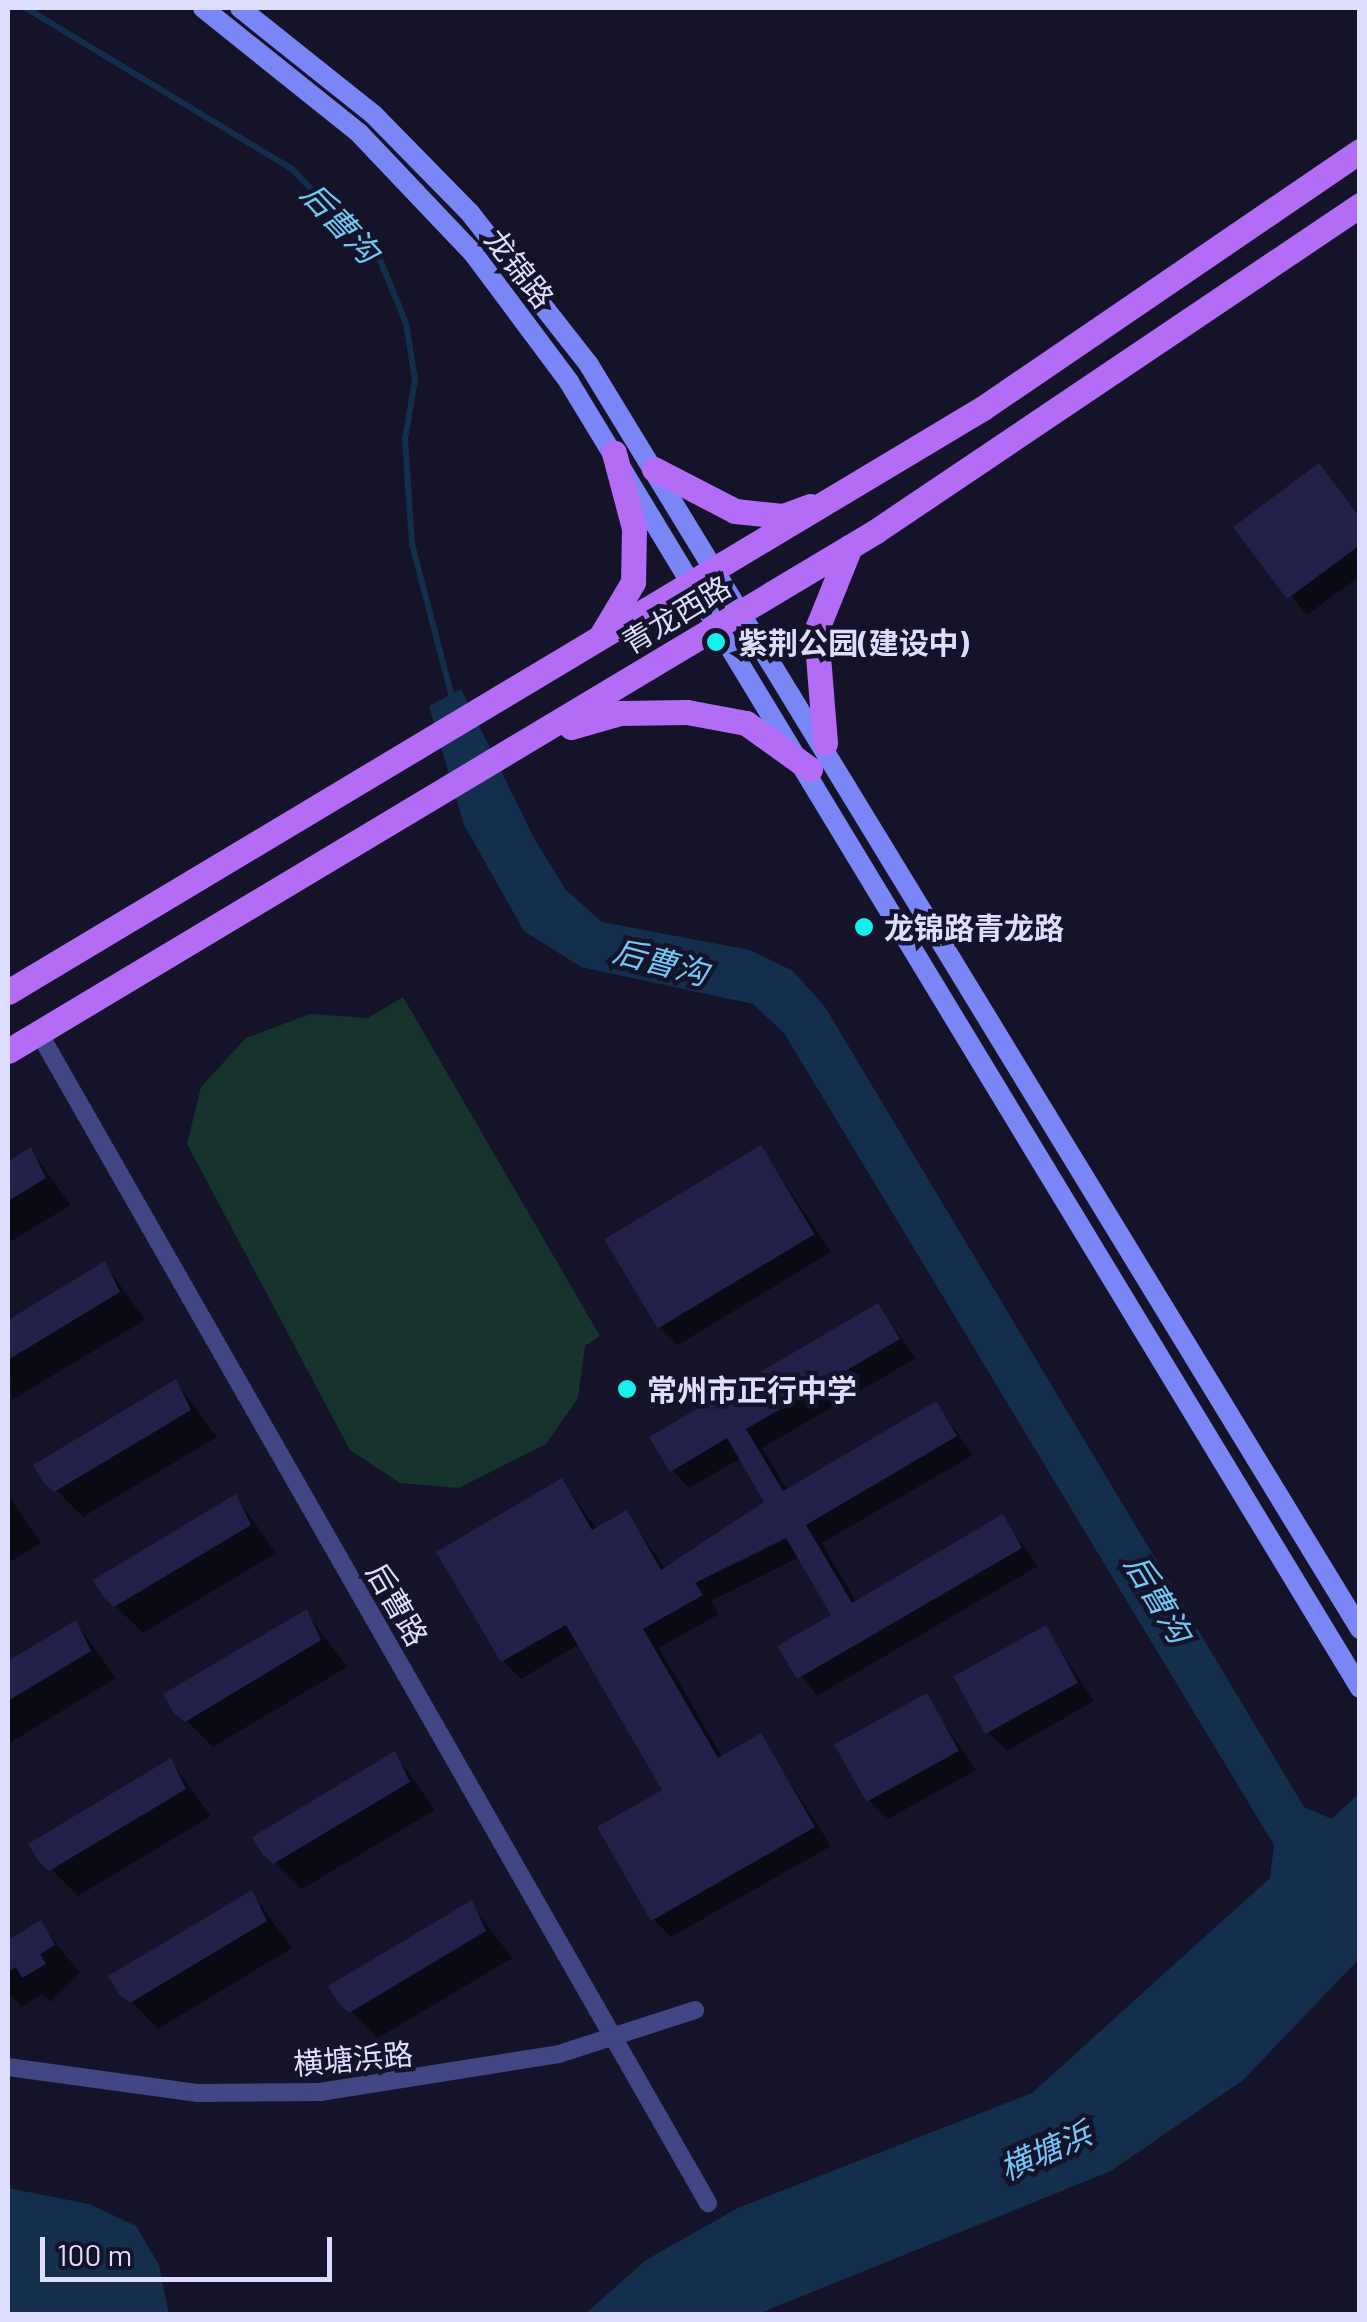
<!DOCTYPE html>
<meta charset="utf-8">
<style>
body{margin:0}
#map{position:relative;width:1367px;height:2322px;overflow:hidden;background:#141329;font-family:Barlow,"Noto Sans SC",sans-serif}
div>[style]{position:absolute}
.green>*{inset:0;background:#16332e}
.water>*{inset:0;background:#132f4d}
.shadow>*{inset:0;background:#0007}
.stream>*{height:6px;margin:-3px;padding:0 3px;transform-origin:3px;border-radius:3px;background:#132f4d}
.building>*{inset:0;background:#232049;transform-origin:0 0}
.street>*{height:18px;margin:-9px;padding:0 9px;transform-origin:9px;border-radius:9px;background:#414685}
.secondary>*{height:20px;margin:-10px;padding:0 10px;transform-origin:10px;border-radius:10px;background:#7b86f6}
.primary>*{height:25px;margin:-12.5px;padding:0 12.5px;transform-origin:12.5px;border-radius:12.5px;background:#b26cf5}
.dots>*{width:28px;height:28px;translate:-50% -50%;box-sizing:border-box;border:5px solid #141329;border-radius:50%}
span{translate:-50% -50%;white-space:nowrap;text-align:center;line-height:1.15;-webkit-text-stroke:9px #141329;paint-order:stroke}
.street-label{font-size:30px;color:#ddddfd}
.poi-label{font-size:30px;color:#ddddfd;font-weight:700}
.left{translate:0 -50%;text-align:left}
.water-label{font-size:32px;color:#72c8f5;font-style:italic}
.frame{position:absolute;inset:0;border:10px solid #ddddfd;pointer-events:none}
.scale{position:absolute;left:40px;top:2237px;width:292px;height:45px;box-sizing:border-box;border:5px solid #ddddfd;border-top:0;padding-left:12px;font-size:30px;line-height:35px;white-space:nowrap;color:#ddddfd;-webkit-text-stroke:8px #141329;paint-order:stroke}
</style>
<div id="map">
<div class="green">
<div style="clip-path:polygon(403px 997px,600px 1336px,585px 1346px,578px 1398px,546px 1444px,459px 1488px,400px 1483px,350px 1450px,187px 1144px,201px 1087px,246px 1038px,310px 1014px,368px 1018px)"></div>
</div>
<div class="water">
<div style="clip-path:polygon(461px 689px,535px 840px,566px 890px,602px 922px,750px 950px,793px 971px,825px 1007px,1304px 1807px,1332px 1819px,1359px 1793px,1359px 1959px,1243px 2080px,1111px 2171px,758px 2314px,585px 2314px,646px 2260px,738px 2208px,1032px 2093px,1270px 1878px,1274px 1845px,784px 1033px,753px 1004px,581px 967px,524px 931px,464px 825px,429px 706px)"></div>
<div style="clip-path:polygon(8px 2188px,89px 2204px,136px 2226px,159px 2265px,169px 2314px,8px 2314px)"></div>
</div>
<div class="shadow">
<div style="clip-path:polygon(1319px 466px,1360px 515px,1360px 576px,1307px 615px,1237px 528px)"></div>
<div style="clip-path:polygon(761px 1148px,831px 1252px,678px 1345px,660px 1327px)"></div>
<div style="clip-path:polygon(31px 1150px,71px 1205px,8px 1243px,8px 1164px)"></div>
<div style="clip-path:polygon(105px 1264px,145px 1320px,12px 1400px,8px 1323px)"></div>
<div style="clip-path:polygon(878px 1306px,916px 1358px,762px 1448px,788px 1491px,936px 1404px,973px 1455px,822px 1543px,857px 1603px,1002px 1518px,1038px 1566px,817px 1696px,780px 1647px,835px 1616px,800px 1557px,711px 1601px,719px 1614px,659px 1648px,723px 1758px,760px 1736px,831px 1846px,671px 1937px,653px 1919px,665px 1791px,578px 1645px,521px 1679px,503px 1661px,562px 1481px,598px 1530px,626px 1514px,666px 1569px,768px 1503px,741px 1458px,689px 1488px,672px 1470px)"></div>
<div style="clip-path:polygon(176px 1382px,217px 1437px,83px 1517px,56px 1490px)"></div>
<div style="clip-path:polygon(8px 1495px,41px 1543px,8px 1563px)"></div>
<div style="clip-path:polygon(236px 1497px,276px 1553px,143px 1633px,106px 1597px)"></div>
<div style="clip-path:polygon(306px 1612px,347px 1667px,213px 1747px,186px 1720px)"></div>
<div style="clip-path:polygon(76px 1623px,116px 1678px,8px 1744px,8px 1664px)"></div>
<div style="clip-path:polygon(1045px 1628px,1094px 1701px,1007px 1751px,989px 1733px)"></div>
<div style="clip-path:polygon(926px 1697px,976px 1770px,888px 1819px,870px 1801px)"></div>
<div style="clip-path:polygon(395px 1754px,435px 1810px,302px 1889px,275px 1862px)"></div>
<div style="clip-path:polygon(171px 1761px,211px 1816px,78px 1896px,51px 1869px)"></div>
<div style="clip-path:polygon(252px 1893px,292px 1948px,158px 2029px,132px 2002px)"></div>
<div style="clip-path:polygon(471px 1903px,512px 1958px,378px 2038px,351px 2011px)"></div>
<div style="clip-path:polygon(40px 1923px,80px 1973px,51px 2002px,42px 1994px,22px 2007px,8px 1992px,8px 1942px)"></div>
</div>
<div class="stream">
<div style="left:26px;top:8px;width:312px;rotate:31.2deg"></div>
<div style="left:293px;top:170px;width:127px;rotate:46.3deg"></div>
<div style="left:381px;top:262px;width:66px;rotate:67.7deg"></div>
<div style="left:406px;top:323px;width:58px;rotate:81deg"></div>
<div style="left:415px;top:380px;width:60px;rotate:99.6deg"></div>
<div style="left:405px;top:439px;width:105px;rotate:86.2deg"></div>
<div style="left:412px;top:544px;width:162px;rotate:75.4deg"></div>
</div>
<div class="building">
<div style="clip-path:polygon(1319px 463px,1360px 517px,1360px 545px,1287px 599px,1233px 527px)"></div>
<div style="left:761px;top:1145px;width:104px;height:183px;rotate:59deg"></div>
<div style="clip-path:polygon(31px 1147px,46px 1178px,8px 1201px,8px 1161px)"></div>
<div style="clip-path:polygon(105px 1261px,120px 1292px,8px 1360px,8px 1320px)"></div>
<div style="clip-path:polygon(878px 1303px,900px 1339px,746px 1429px,783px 1491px,936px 1401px,957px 1436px,806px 1525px,852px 1603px,1003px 1514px,1022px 1548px,797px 1679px,777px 1646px,831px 1615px,786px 1538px,695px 1583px,703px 1595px,643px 1629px,718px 1758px,761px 1733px,815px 1827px,651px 1921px,597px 1827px,662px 1790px,566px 1625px,501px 1662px,436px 1552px,562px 1478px,592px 1530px,627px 1510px,661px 1570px,764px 1502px,727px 1438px,670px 1472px,649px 1437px)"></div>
<div style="clip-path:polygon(176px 1379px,191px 1410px,54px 1492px,44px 1483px,33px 1465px)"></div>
<div style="clip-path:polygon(236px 1494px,251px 1525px,114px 1607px,104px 1598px,93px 1580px)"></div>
<div style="clip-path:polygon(307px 1609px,321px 1640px,185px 1722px,174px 1713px,163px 1694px)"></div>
<div style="clip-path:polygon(76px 1620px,91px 1651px,8px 1701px,8px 1661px)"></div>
<div style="left:1046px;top:1625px;width:66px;height:106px;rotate:61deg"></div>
<div style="left:927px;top:1693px;width:66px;height:106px;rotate:61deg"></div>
<div style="clip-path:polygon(395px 1751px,410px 1782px,273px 1864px,263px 1855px,252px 1837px)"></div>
<div style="clip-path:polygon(171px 1758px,186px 1789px,49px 1871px,39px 1862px,28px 1844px)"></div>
<div style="clip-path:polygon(252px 1890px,267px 1921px,130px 2003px,119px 1994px,108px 1976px)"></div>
<div style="clip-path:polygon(472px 1900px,486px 1931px,349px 2013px,339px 2004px,328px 1986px)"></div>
<div style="clip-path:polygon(41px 1920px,55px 1945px,40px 1954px,46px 1964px,22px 1978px,16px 1967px,8px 1972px,8px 1940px)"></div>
</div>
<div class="street">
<div style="left:39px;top:1033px;width:1348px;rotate:60.24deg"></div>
<div style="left:8px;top:2067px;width:192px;rotate:7.8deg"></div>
<div style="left:198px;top:2093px;width:122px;rotate:-0.5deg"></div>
<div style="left:320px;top:2092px;width:242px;rotate:-9deg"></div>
<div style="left:559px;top:2054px;width:143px;rotate:-17.9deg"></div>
</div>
<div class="secondary">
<div style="left:203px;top:8px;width:200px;rotate:38.7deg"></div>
<div style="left:359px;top:133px;width:166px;rotate:46.5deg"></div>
<div style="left:473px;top:253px;width:161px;rotate:53.3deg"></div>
<div style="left:569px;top:382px;width:1527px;rotate:58.8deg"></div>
<div style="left:240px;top:8px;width:170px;rotate:38.6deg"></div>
<div style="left:373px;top:114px;width:139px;rotate:45.6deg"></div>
<div style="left:470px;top:213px;width:193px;rotate:51.9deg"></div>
<div style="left:589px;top:365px;width:1481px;rotate:58.62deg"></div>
</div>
<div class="primary">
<div style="left:654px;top:469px;width:91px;rotate:27.4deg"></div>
<div style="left:735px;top:511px;width:48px;rotate:5.9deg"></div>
<div style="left:783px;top:516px;width:29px;rotate:-20deg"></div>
<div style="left:601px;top:636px;width:63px;rotate:-59.3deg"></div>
<div style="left:633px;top:582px;width:54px;rotate:-88.9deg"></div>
<div style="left:634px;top:528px;width:78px;rotate:-104.9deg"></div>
<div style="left:571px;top:727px;width:51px;rotate:-15.9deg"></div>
<div style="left:620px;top:713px;width:67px;rotate:-0.9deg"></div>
<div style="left:687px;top:712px;width:60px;rotate:10.6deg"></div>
<div style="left:746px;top:723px;width:79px;rotate:35.7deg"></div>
<div style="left:825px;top:743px;width:112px;rotate:-94.6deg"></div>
<div style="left:816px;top:631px;width:91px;rotate:-68deg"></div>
<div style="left:8px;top:992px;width:1137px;rotate:-30.92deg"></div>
<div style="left:983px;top:408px;width:456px;rotate:-34.3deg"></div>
<div style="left:8px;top:1051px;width:1012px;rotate:-30.92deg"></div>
<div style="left:876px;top:531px;width:584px;rotate:-33.96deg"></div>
</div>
<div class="dots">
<div style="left:716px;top:642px;background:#17efec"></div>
<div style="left:864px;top:927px;background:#17efec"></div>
<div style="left:627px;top:1389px;background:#17efec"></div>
</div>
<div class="street-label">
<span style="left:520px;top:268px;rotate:52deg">龙锦路</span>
<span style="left:676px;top:614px;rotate:-31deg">青龙西路</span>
<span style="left:398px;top:1604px;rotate:60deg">后曹路</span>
<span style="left:353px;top:2058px;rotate:-5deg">横塘浜路</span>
</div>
<div class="poi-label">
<span class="left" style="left:738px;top:642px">紫荆公园(建设中)</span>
<span class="left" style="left:884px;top:927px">龙锦路青龙路</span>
<span class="left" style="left:647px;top:1389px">常州市正行中学</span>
</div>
<div class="water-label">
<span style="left:341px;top:222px;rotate:47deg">后曹沟</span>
<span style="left:661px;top:961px;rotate:15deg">后曹沟</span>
<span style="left:1159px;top:1598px;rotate:59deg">后曹沟</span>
<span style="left:1045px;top:2150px;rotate:-24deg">横塘浜</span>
</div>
<div class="frame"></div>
<div class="scale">100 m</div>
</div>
